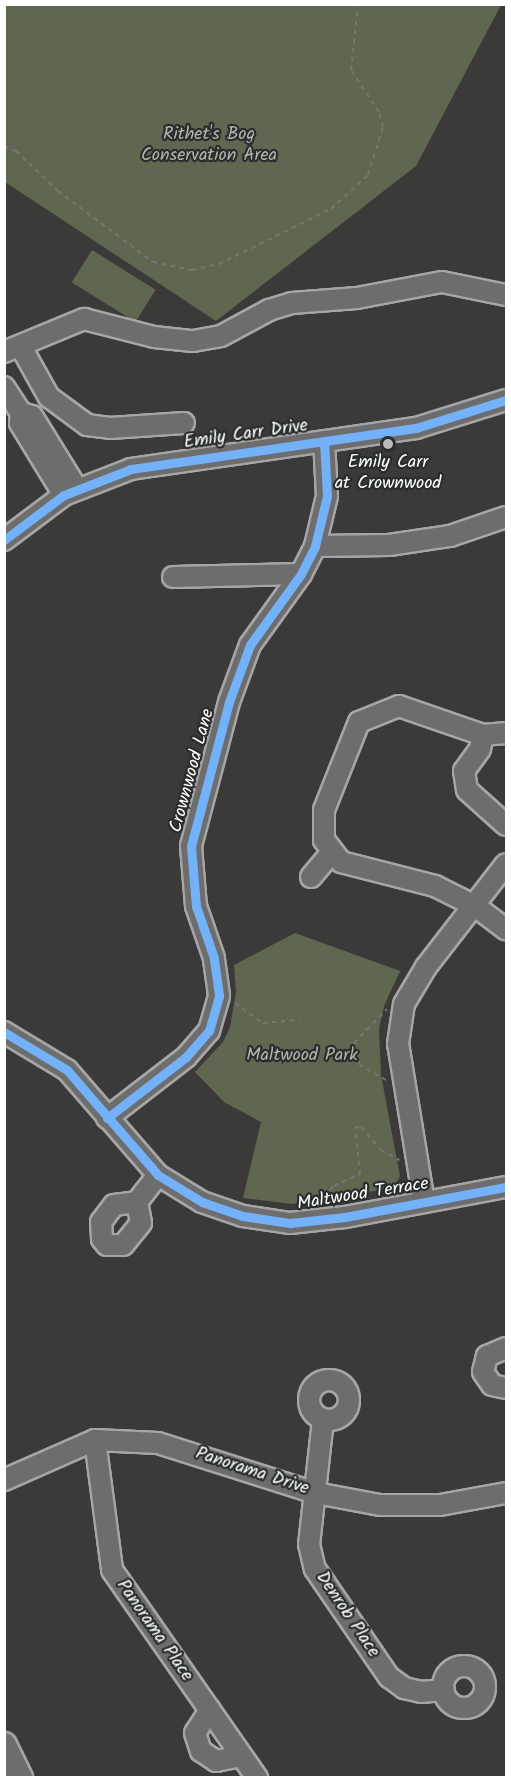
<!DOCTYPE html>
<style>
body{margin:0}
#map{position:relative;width:511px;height:1782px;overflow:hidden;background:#3c3a39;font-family:Kalam,sans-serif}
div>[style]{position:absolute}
.green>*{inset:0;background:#606750;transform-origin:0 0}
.path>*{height:2px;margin-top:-1px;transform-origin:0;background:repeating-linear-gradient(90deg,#767676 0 4.5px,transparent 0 9px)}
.roads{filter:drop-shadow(2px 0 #a7a6a6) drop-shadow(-2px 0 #a7a6a6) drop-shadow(0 2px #a7a6a6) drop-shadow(0 -2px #a7a6a6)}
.minor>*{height:20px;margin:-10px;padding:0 10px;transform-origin:10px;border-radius:10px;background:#6d6d6d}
.minor>.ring{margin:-10px;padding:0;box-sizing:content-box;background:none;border:20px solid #6d6d6d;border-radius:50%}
.major>*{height:24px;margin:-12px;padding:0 12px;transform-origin:12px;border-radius:12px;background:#6d6d6d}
.cycleway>*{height:9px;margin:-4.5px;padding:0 4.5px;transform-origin:4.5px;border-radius:4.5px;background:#73b2f8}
.dots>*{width:16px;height:16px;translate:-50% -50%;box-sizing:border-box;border:3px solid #2a2d2e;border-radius:50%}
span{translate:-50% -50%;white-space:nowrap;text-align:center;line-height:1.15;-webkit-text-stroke:4.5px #2a2d2e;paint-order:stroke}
.park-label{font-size:18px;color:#b2b6aa}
.street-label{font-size:18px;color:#fff}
.poi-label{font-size:18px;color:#fff}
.frame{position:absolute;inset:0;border:6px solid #fff;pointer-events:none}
</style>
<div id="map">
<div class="green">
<div style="clip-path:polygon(4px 5px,5px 4px,501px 5px,416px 166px,216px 321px,5px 182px)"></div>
<div style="left:92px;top:250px;width:75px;height:38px;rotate:32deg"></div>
<div style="clip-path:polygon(295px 933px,400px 971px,384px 1006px,379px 1029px,381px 1075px,400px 1176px,393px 1188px,292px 1204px,243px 1198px,261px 1122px,224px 1102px,195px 1072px,223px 1042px,230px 1027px,236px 992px,234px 965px)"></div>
</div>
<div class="path">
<div style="left:4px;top:146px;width:13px;rotate:23deg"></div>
<div style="left:16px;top:151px;width:58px;rotate:43.6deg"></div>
<div style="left:58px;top:191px;width:119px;rotate:36.8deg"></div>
<div style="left:153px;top:262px;width:40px;rotate:12deg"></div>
<div style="left:192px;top:270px;width:28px;rotate:-13deg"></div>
<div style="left:219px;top:264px;width:125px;rotate:-26.2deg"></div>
<div style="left:331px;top:209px;width:50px;rotate:-42.6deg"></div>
<div style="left:368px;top:175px;width:50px;rotate:-72.6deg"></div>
<div style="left:383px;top:127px;width:16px;rotate:-105deg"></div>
<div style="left:379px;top:112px;width:50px;rotate:-123.7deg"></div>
<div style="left:351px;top:70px;width:66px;rotate:-83.9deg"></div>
<div style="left:235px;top:1003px;width:34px;rotate:36deg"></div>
<div style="left:263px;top:1023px;width:37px;rotate:-5deg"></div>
<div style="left:386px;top:1080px;width:30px;rotate:-150deg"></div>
<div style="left:360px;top:1065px;width:23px;rotate:-105deg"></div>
<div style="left:354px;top:1043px;width:47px;rotate:-45.9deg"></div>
<div style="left:318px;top:1203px;width:23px;rotate:-47deg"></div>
<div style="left:334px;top:1186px;width:29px;rotate:-25deg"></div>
<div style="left:360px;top:1174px;width:46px;rotate:-96.2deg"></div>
<div style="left:355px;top:1128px;width:6px;rotate:-9deg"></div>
<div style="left:361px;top:1127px;width:30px;rotate:49deg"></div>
<div style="left:381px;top:1150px;width:21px;rotate:29deg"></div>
</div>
<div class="roads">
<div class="minor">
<div style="left:21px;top:347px;width:57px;rotate:60.8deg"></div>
<div style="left:49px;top:397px;width:47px;rotate:36.4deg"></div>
<div style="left:87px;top:425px;width:23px;rotate:7deg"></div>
<div style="left:110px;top:428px;width:74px;rotate:-3.9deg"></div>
<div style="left:4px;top:352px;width:87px;rotate:-22.4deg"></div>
<div style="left:84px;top:319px;width:72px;rotate:14.4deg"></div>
<div style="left:154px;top:337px;width:39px;rotate:6deg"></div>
<div style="left:193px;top:341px;width:28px;rotate:-10deg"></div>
<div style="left:221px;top:336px;width:55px;rotate:-28.4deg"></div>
<div style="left:269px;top:310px;width:24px;rotate:-17deg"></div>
<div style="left:292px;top:303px;width:65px;rotate:-4.4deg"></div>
<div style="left:357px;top:298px;width:86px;rotate:-10.7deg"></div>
<div style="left:442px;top:282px;width:65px;rotate:11.5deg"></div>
<div style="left:4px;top:387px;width:31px;rotate:57deg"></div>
<div style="left:21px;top:413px;width:10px;rotate:96deg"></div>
<div style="left:20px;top:423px;width:84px;rotate:58.6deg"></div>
<div style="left:21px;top:413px;width:11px;rotate:15deg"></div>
<div style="left:32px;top:416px;width:86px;rotate:58.3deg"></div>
<div style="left:4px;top:540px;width:75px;rotate:-36.9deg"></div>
<div style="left:64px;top:495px;width:72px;rotate:-21.2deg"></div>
<div style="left:131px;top:469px;width:288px;rotate:-8.2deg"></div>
<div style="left:416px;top:428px;width:94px;rotate:-17.3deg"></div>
<div style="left:315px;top:546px;width:74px;rotate:-0.8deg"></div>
<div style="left:389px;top:545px;width:62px;rotate:-8.4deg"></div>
<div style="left:450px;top:536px;width:59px;rotate:-18.7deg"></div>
<div style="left:173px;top:577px;width:128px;rotate:-1.3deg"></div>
<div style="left:506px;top:733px;width:23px;rotate:175deg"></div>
<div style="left:483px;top:735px;width:89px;rotate:-161deg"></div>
<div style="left:399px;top:706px;width:43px;rotate:158.2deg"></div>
<div style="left:359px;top:722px;width:95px;rotate:111.7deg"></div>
<div style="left:324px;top:810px;width:30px;rotate:90deg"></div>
<div style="left:324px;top:840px;width:28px;rotate:52deg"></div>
<div style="left:341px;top:862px;width:97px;rotate:14.3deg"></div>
<div style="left:435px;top:886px;width:45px;rotate:26.6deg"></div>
<div style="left:475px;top:906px;width:39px;rotate:37deg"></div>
<div style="left:483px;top:735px;width:14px;rotate:102deg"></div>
<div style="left:480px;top:749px;width:27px;rotate:126deg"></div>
<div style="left:464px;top:771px;width:19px;rotate:81deg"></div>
<div style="left:467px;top:790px;width:52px;rotate:41.9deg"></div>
<div style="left:311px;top:877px;width:33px;rotate:-50deg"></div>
<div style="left:4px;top:1032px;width:74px;rotate:31.1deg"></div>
<div style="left:67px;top:1070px;width:139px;rotate:49.1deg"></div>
<div style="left:158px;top:1175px;width:52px;rotate:31.5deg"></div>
<div style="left:202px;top:1202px;width:43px;rotate:18.9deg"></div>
<div style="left:243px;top:1216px;width:48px;rotate:8.5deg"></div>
<div style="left:290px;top:1223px;width:55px;rotate:-6.2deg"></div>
<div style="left:345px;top:1217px;width:164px;rotate:-10.6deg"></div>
<div style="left:107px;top:1118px;width:100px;rotate:-37.7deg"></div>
<div style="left:186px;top:1057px;width:35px;rotate:-49deg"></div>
<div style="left:209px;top:1031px;width:37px;rotate:-74deg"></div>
<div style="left:219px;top:995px;width:37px;rotate:-98deg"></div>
<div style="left:214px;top:958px;width:55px;rotate:-109.1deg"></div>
<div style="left:196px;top:906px;width:60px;rotate:-94.8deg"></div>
<div style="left:191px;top:846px;width:149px;rotate:-75.2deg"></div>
<div style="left:229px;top:702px;width:61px;rotate:-69.8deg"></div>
<div style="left:250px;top:645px;width:87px;rotate:-54.3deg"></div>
<div style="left:301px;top:574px;width:31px;rotate:-63deg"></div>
<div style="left:315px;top:546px;width:51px;rotate:-76.5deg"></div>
<div style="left:327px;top:496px;width:55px;rotate:-93.1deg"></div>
<div style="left:137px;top:1202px;width:21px;rotate:79deg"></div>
<div style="left:141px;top:1223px;width:28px;rotate:129deg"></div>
<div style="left:123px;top:1245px;width:16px;rotate:180deg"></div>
<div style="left:107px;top:1245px;width:8px;rotate:-130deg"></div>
<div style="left:102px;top:1239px;width:17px;rotate:-93deg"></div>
<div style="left:101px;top:1222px;width:21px;rotate:-53deg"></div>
<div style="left:114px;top:1205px;width:23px;rotate:-7deg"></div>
<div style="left:137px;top:1202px;width:34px;rotate:-52deg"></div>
<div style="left:424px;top:1202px;width:160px;rotate:-99.3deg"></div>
<div style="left:398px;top:1044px;width:40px;rotate:-81.5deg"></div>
<div style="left:404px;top:1004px;width:43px;rotate:-59.3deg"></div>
<div style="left:426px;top:967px;width:130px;rotate:-52.2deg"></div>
<div style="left:506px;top:1348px;width:21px;rotate:157deg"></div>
<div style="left:487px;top:1356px;width:16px;rotate:104deg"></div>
<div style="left:483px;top:1372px;width:16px;rotate:55deg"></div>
<div style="left:492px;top:1385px;width:14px;rotate:12deg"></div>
<div class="ring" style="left:309px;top:1380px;width:20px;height:20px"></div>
<div style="left:323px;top:1420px;width:125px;rotate:96.4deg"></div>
<div style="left:309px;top:1544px;width:26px;rotate:77deg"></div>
<div style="left:315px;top:1569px;width:131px;rotate:55.6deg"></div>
<div style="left:389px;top:1677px;width:19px;rotate:36deg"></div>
<div style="left:404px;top:1688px;width:17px;rotate:13deg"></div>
<div style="left:421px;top:1692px;width:23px;rotate:-5deg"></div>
<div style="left:95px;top:1440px;width:131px;rotate:82.5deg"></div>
<div style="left:112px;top:1570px;width:254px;rotate:55.1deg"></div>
<div style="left:4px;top:1480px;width:99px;rotate:-23.7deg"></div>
<div style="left:95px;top:1440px;width:63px;rotate:2.7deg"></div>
<div style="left:158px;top:1443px;width:166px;rotate:17.6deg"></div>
<div style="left:316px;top:1493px;width:65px;rotate:10.6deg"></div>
<div style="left:380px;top:1505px;width:60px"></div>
<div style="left:440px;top:1505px;width:67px;rotate:-10.3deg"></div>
<div class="ring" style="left:443px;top:1666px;width:22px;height:22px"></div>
<div style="left:210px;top:1710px;width:27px;rotate:123deg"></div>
<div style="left:195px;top:1733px;width:19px;rotate:72deg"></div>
<div style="left:201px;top:1751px;width:18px;rotate:34deg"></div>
<div style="left:216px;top:1761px;width:26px;rotate:-11deg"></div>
</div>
<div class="major">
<div style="left:4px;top:1745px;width:37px;rotate:64deg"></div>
</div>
</div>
<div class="cycleway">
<div style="left:4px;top:540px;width:75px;rotate:-36.9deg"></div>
<div style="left:64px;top:495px;width:72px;rotate:-21.2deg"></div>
<div style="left:131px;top:469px;width:288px;rotate:-8.2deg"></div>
<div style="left:416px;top:428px;width:94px;rotate:-17.3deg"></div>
<div style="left:4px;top:1032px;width:74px;rotate:31.1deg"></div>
<div style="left:67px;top:1070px;width:139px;rotate:49.1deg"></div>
<div style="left:158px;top:1175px;width:52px;rotate:31.5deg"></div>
<div style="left:202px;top:1202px;width:43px;rotate:18.9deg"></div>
<div style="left:243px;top:1216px;width:48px;rotate:8.5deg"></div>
<div style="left:290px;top:1223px;width:55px;rotate:-6.2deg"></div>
<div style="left:345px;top:1217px;width:164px;rotate:-10.6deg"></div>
<div style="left:107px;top:1118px;width:100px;rotate:-37.7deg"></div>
<div style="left:186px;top:1057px;width:35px;rotate:-49deg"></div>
<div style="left:209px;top:1031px;width:37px;rotate:-74deg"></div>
<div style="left:219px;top:995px;width:37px;rotate:-98deg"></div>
<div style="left:214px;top:958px;width:55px;rotate:-109.1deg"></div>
<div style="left:196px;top:906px;width:60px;rotate:-94.8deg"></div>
<div style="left:191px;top:846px;width:149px;rotate:-75.2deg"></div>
<div style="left:229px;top:702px;width:61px;rotate:-69.8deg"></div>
<div style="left:250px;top:645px;width:87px;rotate:-54.3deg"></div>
<div style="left:301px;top:574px;width:31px;rotate:-63deg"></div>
<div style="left:315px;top:546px;width:51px;rotate:-76.5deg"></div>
<div style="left:327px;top:496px;width:55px;rotate:-93.1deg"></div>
</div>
<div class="dots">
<div style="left:388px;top:444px;background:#bbbaba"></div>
</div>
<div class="park-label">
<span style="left:209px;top:146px">Rithet's Bog<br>Conservation Area</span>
<span style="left:302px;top:1056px">Maltwood Park</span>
</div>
<div class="street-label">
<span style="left:246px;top:435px;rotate:-8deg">Emily Carr Drive</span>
<span style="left:193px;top:771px;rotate:-75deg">Crownwood Lane</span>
<span style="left:363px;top:1195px;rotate:-9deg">Maltwood Terrace</span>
<span style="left:252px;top:1472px;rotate:18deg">Panorama Drive</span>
<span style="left:347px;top:1615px;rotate:56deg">Denrob Place</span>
<span style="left:154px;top:1631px;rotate:55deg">Panorama Place</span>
</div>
<div class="poi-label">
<span style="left:388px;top:474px">Emily Carr<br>at Crownwood</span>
</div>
<div class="frame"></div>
</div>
